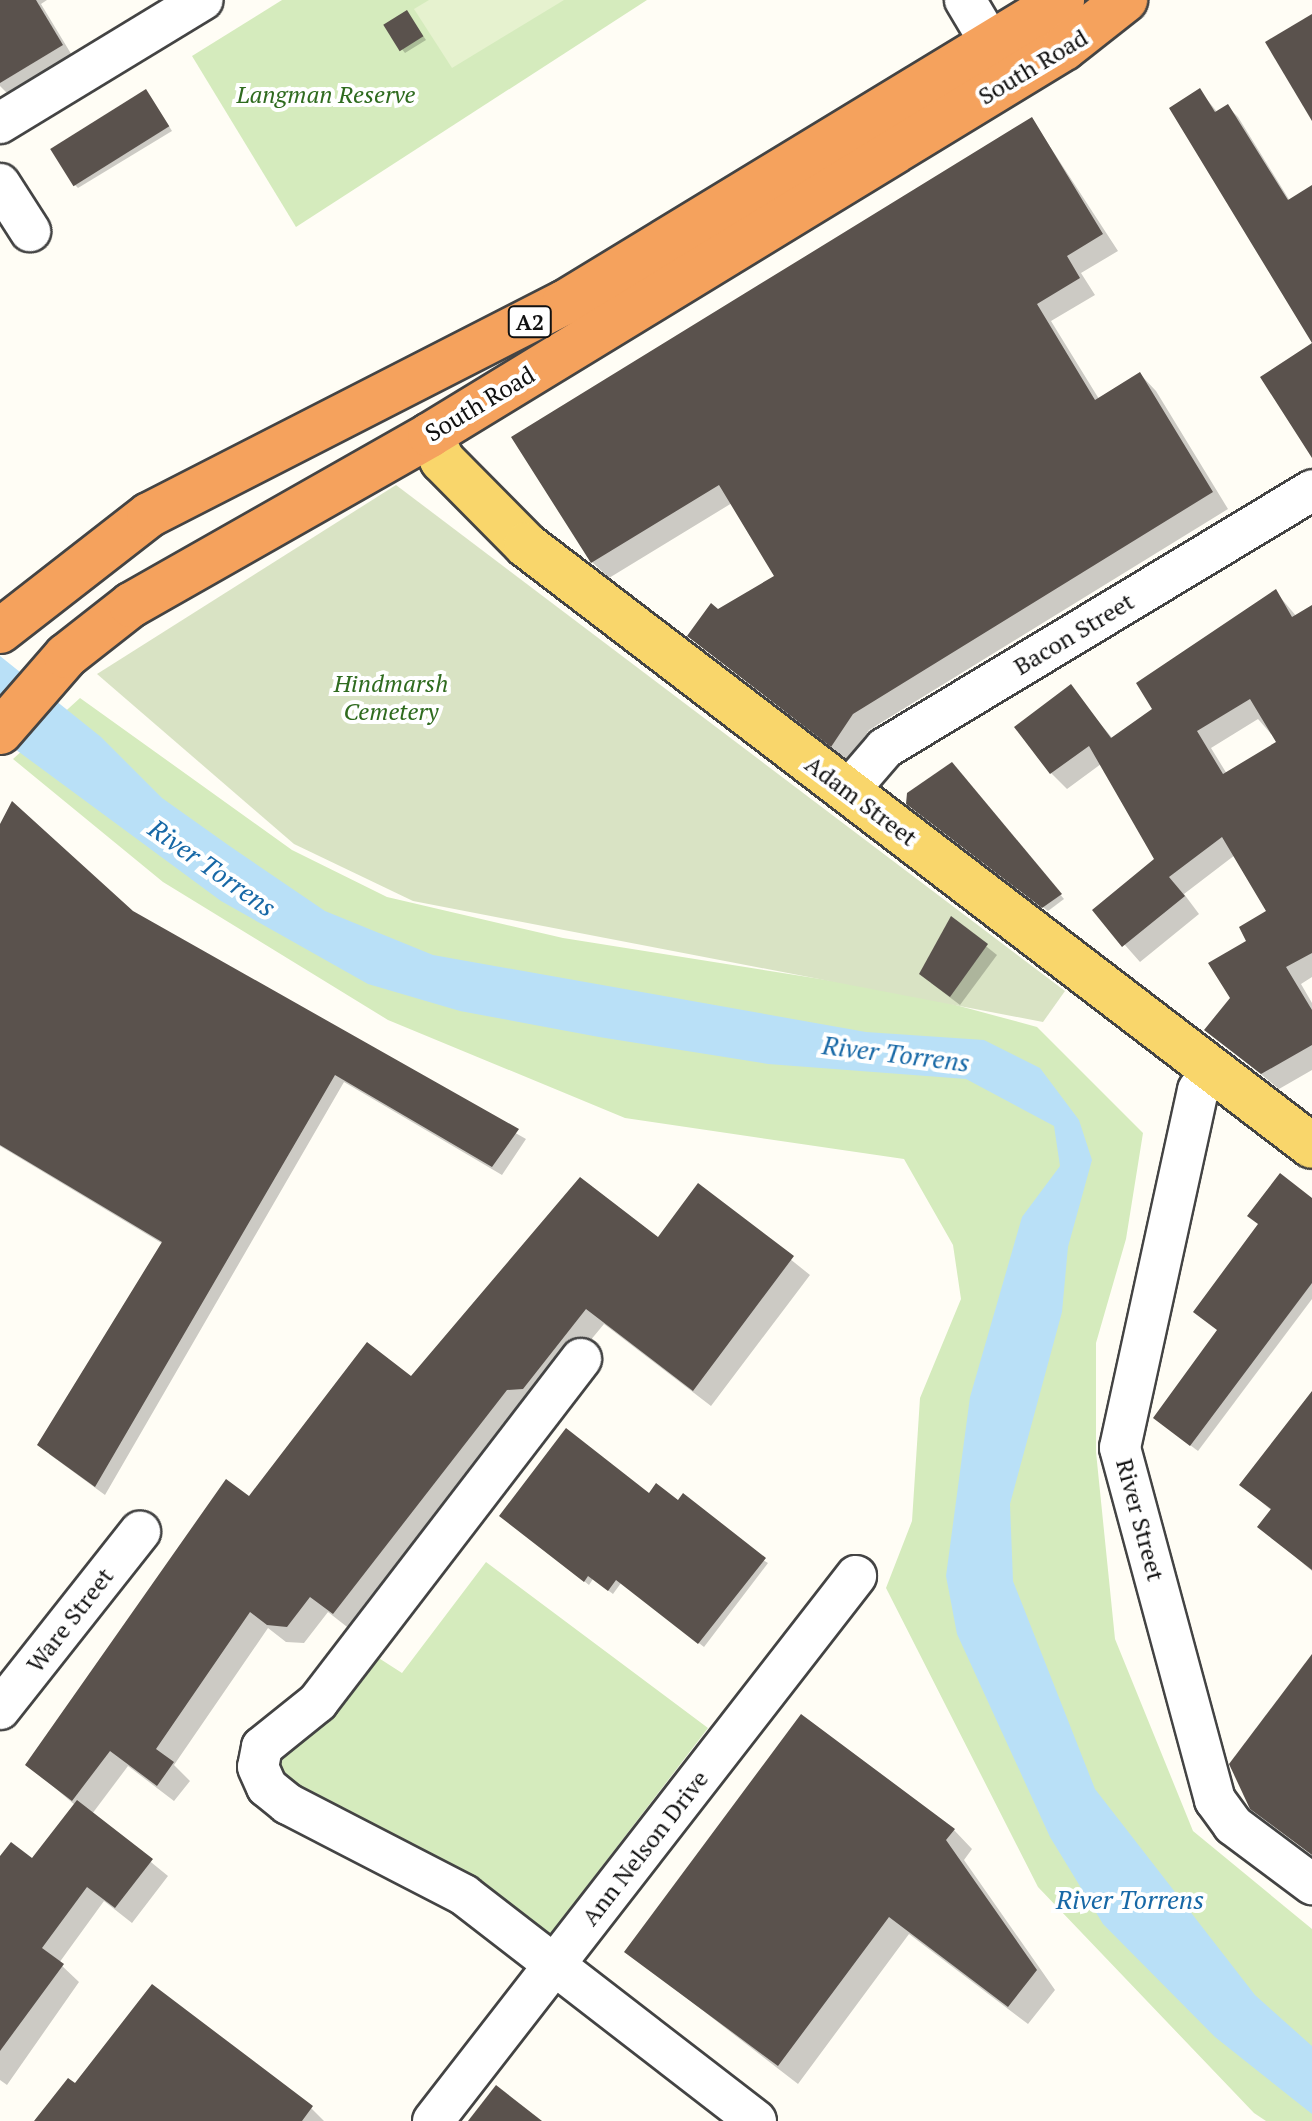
<!DOCTYPE html>
<style>
body{margin:0}
#map{position:relative;width:1312px;height:2121px;overflow:hidden;background:#fffdf5;font-family:"PT Serif",serif}
div>[style]{position:absolute}
.green>*{inset:0;background:#d5ebbd}
.cemetery>*{inset:0;background:#d9e3c4}
.pitch>*{inset:0;background:#e6f2cf}
.water>*{inset:0;background:#b9e0f7}
.shadow>*{inset:0;background:#0003}
.building>*{inset:0;background:#5a524d;transform-origin:0 0}
.roads{filter:drop-shadow(2px 0 #444) drop-shadow(-2px 0 #444) drop-shadow(0 2px #444) drop-shadow(0 -2px #444)}
.minor>*{height:40px;margin:-20px;padding:0 20px;transform-origin:20px;border-radius:20px;background:#fff}
.major>*{height:44px;margin:-22px;padding:0 22px;transform-origin:22px;border-radius:22px;background:#f9d66b}
.highway>*{height:44px;margin:-22px;padding:0 22px;transform-origin:22px;border-radius:22px;background:#f5a25d}
span{translate:-50% -50%;white-space:nowrap;text-align:center;line-height:1.15;-webkit-text-stroke:8px #fff;paint-order:stroke}
.shield-label span{padding:2px 6px;background:#fff;border:2px solid;border-radius:6px;-webkit-text-stroke-width:0}
.shield-label{font-size:22px;color:#111;font-weight:700}
.street-label{font-size:24px;color:#111}
.park-label{font-size:24px;color:#2f6b1f;font-style:italic}
.water-label{font-size:26px;color:#1768a6;font-style:italic}
</style>
<div id="map">
<div class="green">
<div style="clip-path:polygon(282px 0,647px 0,296px 227px,192px 56px)"></div>
<div style="clip-path:polygon(80px 698px,292px 850px,387px 897px,563px 938px,915px 994px,1037px 1027px,1143px 1133px,1126px 1239px,1096px 1343px,1096px 1452px,1115px 1639px,1193px 1831px,1312px 1929px,1312px 2121px,1266px 2121px,1254px 2113px,1038px 1887px,886px 1588px,912px 1521px,920px 1398px,961px 1299px,953px 1245px,904px 1159px,625px 1118px,388px 1020px,163px 882px,13px 759px)"></div>
<div style="clip-path:polygon(486px 1562px,708px 1728px,544px 1942px,307px 1805px,269px 1757px,374px 1655px,402px 1673px)"></div>
</div>
<div class="cemetery">
<div style="clip-path:polygon(396px 485px,1065px 991px,1043px 1022px,413px 901px,294px 844px,97px 674px)"></div>
</div>
<div class="pitch">
<div style="clip-path:polygon(429px 0,564px 0,452px 68px,414px 9px)"></div>
</div>
<div class="water">
<div style="clip-path:polygon(0 656px,101px 737px,162px 798px,231px 847px,325px 911px,433px 955px,866px 1032px,984px 1040px,1040px 1068px,1079px 1120px,1092px 1160px,1068px 1247px,1062px 1312px,1010px 1504px,1013px 1581px,1095px 1789px,1255px 1995px,1312px 2046px,1312px 2114px,1215px 2037px,1103px 1924px,1050px 1837px,957px 1634px,946px 1576px,970px 1397px,1022px 1217px,1060px 1166px,1054px 1126px,966px 1079px,768px 1064px,599px 1037px,460px 1011px,368px 984px,221px 901px,0 738px)"></div>
</div>
<div class="shadow">
<div style="clip-path:polygon(0 0,47px 0,41px 4px,73px 57px,10px 96px,0 86px)"></div>
<div style="clip-path:polygon(407px 12px,426px 40px,405px 53px,401px 48px)"></div>
<div style="clip-path:polygon(1200px 91px,1218px 113px,1228px 107px,1238px 117px,1290px 201px,1312px 188px,1312px 339px)"></div>
<div style="clip-path:polygon(150px 96px,172px 131px,78px 188px,74px 184px)"></div>
<div style="clip-path:polygon(1032px 119px,1118px 251px,1081px 273px,1095px 295px,1051px 321px,1099px 399px,1140px 374px,1156px 391px,1228px 509px,869px 730px,848px 761px,689px 636px,776px 576px,732px 503px,609px 578px,592px 562px)"></div>
<div style="clip-path:polygon(evenodd,1275px 591px,1297px 617px,1312px 608px,1312px 977px,1301px 984px,1312px 1003px,1312px 1070px,1279px 1089px,1207px 1030px,1232px 998px,1249px 942px,1269px 912px,1235px 855px,1184px 894px,1199px 914px,1140px 962px,1094px 910px,1157px 859px,1101px 764px,1067px 789px,1051px 773px,1070px 687px,1113px 739px,1155px 710px,1275px 591px,1258px 719px,1279px 743px,1227px 774px,1211px 748px,1258px 719px)"></div>
<div style="clip-path:polygon(956px 769px,1064px 899px,1048px 911px,913px 808px)"></div>
<div style="clip-path:polygon(0 829px,131px 913px,526px 1139px,502px 1175px,344px 1082px,105px 1495px,49px 1454px,163px 1244px,0 1146px)"></div>
<div style="clip-path:polygon(952px 919px,997px 955px,960px 1005px,931px 983px)"></div>
<div style="clip-path:polygon(699px 1186px,810px 1275px,711px 1406px,604px 1324px,351px 1630px,328px 1612px,304px 1643px,286px 1642px,268px 1628px,174px 1765px,190px 1781px,174px 1801px,128px 1766px,92px 1814px,168px 1876px,132px 1923px,104px 1901px,59px 1963px,79px 1982px,7px 2085px,0 2080px,0 1859px,32px 1861px,75px 1805px,28px 1765px,249px 1498px,411px 1379px,658px 1240px)"></div>
<div style="clip-path:polygon(1312px 1200px,1312px 1299px,1198px 1451px,1162px 1424px)"></div>
<div style="clip-path:polygon(1312px 1395px,1312px 1571px,1260px 1527px,1272px 1511px,1242px 1485px)"></div>
<div style="clip-path:polygon(649px 1496px,768px 1563px,704px 1647px,621px 1583px,613px 1594px,593px 1579px,589px 1585px,506px 1520px)"></div>
<div style="clip-path:polygon(954px 1830px,972px 1849px,964px 1860px,1055px 1990px,1028px 2024px,909px 1934px,798px 2084px,627px 1952px)"></div>
<div style="clip-path:polygon(75px 2086px,311px 2108px,324px 2121px,38px 2121px)"></div>
</div>
<div class="building">
<div style="clip-path:polygon(0 0,36px 0,63px 45px,0 83px)"></div>
<div style="left:407px;top:10px;width:31px;height:28px;rotate:58deg"></div>
<div style="clip-path:polygon(1312px 14px,1312px 121px,1265px 42px)"></div>
<div style="clip-path:polygon(1200px 88px,1215px 112px,1228px 104px,1288px 200px,1312px 185px,1312px 458px,1260px 377px,1312px 343px,1169px 108px)"></div>
<div style="left:146px;top:89px;width:44px;height:113px;rotate:58deg"></div>
<div style="clip-path:polygon(1032px 117px,1103px 234px,1067px 256px,1080px 278px,1037px 304px,1095px 400px,1140px 372px,1213px 492px,853px 714px,831px 747px,687px 636px,711px 603px,718px 609px,774px 576px,719px 485px,591px 563px,511px 437px)"></div>
<div style="clip-path:polygon(evenodd,1276px 589px,1292px 617px,1312px 605px,1312px 953px,1286px 967px,1312px 1010px,1312px 1045px,1261px 1074px,1204px 1030px,1230px 998px,1208px 963px,1246px 941px,1239px 927px,1266px 911px,1222px 837px,1169px 877px,1185px 896px,1122px 947px,1092px 910px,1154px 859px,1089px 746px,1050px 774px,1014px 727px,1071px 684px,1111px 738px,1152px 709px,1136px 683px,1276px 589px,1250px 699px,1276px 742px,1223px 774px,1197px 731px,1250px 699px)"></div>
<div style="clip-path:polygon(952px 762px,1062px 894px,1042px 908px,906px 804px,907px 793px)"></div>
<div style="clip-path:polygon(12px 801px,133px 911px,519px 1129px,492px 1167px,335px 1075px,95px 1487px,37px 1445px,162px 1242px,0 1145px,0 824px)"></div>
<div style="clip-path:polygon(951px 916px,988px 944px,950px 997px,919px 974px)"></div>
<div style="clip-path:polygon(1280px 1173px,1312px 1198px,1312px 1283px,1190px 1446px,1153px 1418px,1217px 1330px,1193px 1312px,1258px 1224px,1247px 1216px)"></div>
<div style="clip-path:polygon(580px 1177px,658px 1237px,698px 1183px,794px 1256px,693px 1391px,586px 1309px,523px 1389px,507px 1390px,333px 1614px,310px 1597px,287px 1627px,267px 1625px,250px 1612px,156px 1749px,174px 1762px,157px 1786px,110px 1751px,72px 1801px,25px 1765px,226px 1479px,249px 1496px,367px 1342px,411px 1376px)"></div>
<div style="clip-path:polygon(1312px 1391px,1312px 1570px,1257px 1527px,1271px 1509px,1239px 1485px)"></div>
<div style="clip-path:polygon(566px 1428px,649px 1493px,656px 1483px,678px 1500px,683px 1493px,766px 1558px,698px 1644px,616px 1580px,608px 1591px,588px 1576px,584px 1582px,499px 1516px)"></div>
<div style="clip-path:polygon(1312px 1654px,1312px 1855px,1250px 1809px,1229px 1764px)"></div>
<div style="clip-path:polygon(801px 1714px,955px 1829px,946px 1840px,1037px 1970px,1008px 2007px,889px 1917px,778px 2066px,624px 1952px)"></div>
<div style="clip-path:polygon(77px 1800px,153px 1859px,115px 1908px,87px 1887px,42px 1948px,64px 1964px,0 2051px,0 1856px,11px 1842px,32px 1858px)"></div>
<div style="clip-path:polygon(152px 1984px,313px 2106px,302px 2121px,34px 2121px,68px 2078px,75px 2083px)"></div>
<div style="clip-path:polygon(496px 2085px,542px 2121px,468px 2121px)"></div>
</div>
<div class="roads">
<div class="minor">
<div style="left:965px;top:0;width:55px;rotate:59.2deg"></div>
<div style="left:0;top:123px;width:237px;rotate:-31.3deg"></div>
<div style="left:0;top:184px;width:56px;rotate:57.4deg"></div>
<div style="left:848px;top:791px;width:57px;rotate:-49.3deg"></div>
<div style="left:885px;top:748px;width:499px;rotate:-31.1deg"></div>
<div style="left:1212px;top:1068px;width:26px;rotate:122deg"></div>
<div style="left:1198px;top:1090px;width:366px;rotate:102.3deg"></div>
<div style="left:1120px;top:1448px;width:365px;rotate:74.9deg"></div>
<div style="left:1215px;top:1800px;width:31px;rotate:54deg"></div>
<div style="left:1233px;top:1825px;width:99px;rotate:36.8deg"></div>
<div style="left:581px;top:1359px;width:432px;rotate:127.5deg"></div>
<div style="left:318px;top:1702px;width:72px;rotate:141.2deg"></div>
<div style="left:262px;top:1747px;width:20px;rotate:101deg"></div>
<div style="left:258px;top:1767px;width:22px;rotate:66deg"></div>
<div style="left:267px;top:1787px;width:27px;rotate:39deg"></div>
<div style="left:288px;top:1804px;width:198px;rotate:27.3deg"></div>
<div style="left:464px;top:1895px;width:369px;rotate:37.7deg"></div>
<div style="left:0;top:1709px;width:226px;rotate:-51.7deg"></div>
<div style="left:433px;top:2121px;width:690px;rotate:-52.18deg"></div>
</div>
<div class="major">
<div style="left:430px;top:435px;width:28px;rotate:64deg"></div>
<div style="left:442px;top:460px;width:120px;rotate:45.3deg"></div>
<div style="left:526px;top:545px;width:989px;rotate:37.4deg"></div>
</div>
<div class="highway">
<div style="left:0;top:631px;width:189px;rotate:-37.9deg"></div>
<div style="left:149px;top:515px;width:466px;rotate:-27.1deg"></div>
<div style="left:564px;top:303px;width:583px;rotate:-31.32deg"></div>
<div style="left:0;top:732px;width:101px;rotate:-49deg"></div>
<div style="left:66px;top:656px;width:83px;rotate:-38.1deg"></div>
<div style="left:131px;top:605px;width:344px;rotate:-29.6deg"></div>
<div style="left:430px;top:435px;width:743px;rotate:-31.4deg"></div>
<div style="left:1064px;top:48px;width:78px;rotate:-38.2deg"></div>
</div>
</div>
<div class="shield-label">
<span style="left:530px;top:322px">A2</span>
</div>
<div class="street-label">
<span style="left:1033px;top:67px;rotate:-31deg">South Road</span>
<span style="left:480px;top:404px;rotate:-31deg">South Road</span>
<span style="left:1074px;top:634px;rotate:-31deg">Bacon Street</span>
<span style="left:861px;top:801px;rotate:37deg">Adam Street</span>
<span style="left:1140px;top:1520px;rotate:75deg">River Street</span>
<span style="left:70px;top:1620px;rotate:-52deg">Ware Street</span>
<span style="left:645px;top:1848px;rotate:-52deg">Ann Nelson Drive</span>
</div>
<div class="park-label">
<span style="left:326px;top:95px">Langman Reserve</span>
<span style="left:391px;top:698px">Hindmarsh<br>Cemetery</span>
</div>
<div class="water-label">
<span style="left:212px;top:868px;rotate:35deg">River Torrens</span>
<span style="left:896px;top:1054px;rotate:7deg">River Torrens</span>
<span style="left:1130px;top:1900px">River Torrens</span>
</div>
</div>
